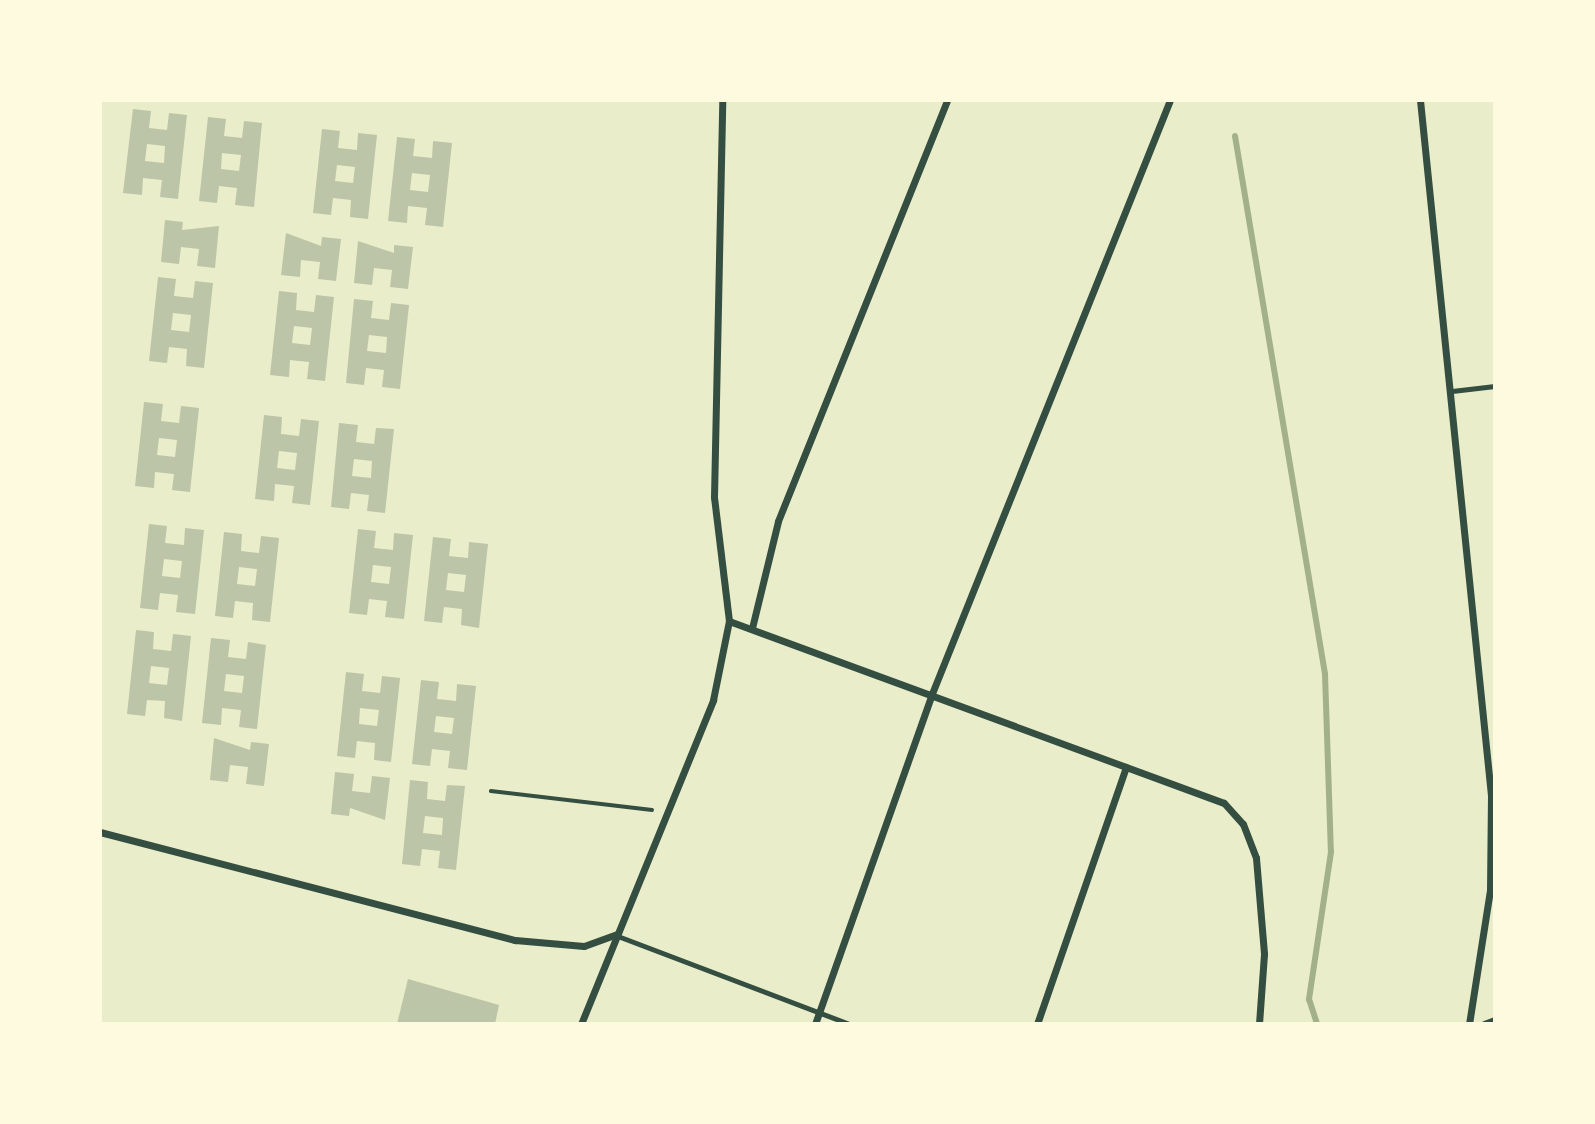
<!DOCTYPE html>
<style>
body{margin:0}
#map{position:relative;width:1595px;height:1124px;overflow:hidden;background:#e9edc9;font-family:"Work Sans",sans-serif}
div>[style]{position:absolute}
.stream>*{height:6px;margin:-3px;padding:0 3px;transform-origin:3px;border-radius:3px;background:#a3b18a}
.building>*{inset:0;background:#bcc5a7}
.path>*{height:3.5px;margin:-1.75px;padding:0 1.75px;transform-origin:1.75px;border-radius:1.75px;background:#344e41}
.service>*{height:5px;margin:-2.5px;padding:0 2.5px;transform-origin:2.5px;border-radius:2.5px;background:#344e41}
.minor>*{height:7px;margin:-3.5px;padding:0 3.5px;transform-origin:3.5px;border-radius:3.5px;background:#344e41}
span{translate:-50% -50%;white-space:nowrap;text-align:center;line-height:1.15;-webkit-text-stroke:5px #fefae0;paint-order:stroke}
.frame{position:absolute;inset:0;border:102px solid #fefae0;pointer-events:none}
</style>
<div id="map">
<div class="stream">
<div style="left:1235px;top:136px;width:545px;rotate:80.5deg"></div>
<div style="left:1325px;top:674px;width:178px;rotate:88.1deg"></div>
<div style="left:1331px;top:852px;width:149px;rotate:98.5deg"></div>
<div style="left:1309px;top:999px;width:26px;rotate:72deg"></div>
</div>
<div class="building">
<div style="clip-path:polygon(evenodd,133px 109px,151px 111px,149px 128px,167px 130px,169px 113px,187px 115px,178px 199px,160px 197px,162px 180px,143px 178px,142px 195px,123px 193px,133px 109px,147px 144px,165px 146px,164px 163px,145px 161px,147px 144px)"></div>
<div style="clip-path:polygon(evenodd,208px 117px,226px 119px,224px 136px,242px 138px,244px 121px,262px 123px,254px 207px,235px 205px,237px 188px,219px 186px,217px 203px,199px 201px,208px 117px,222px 153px,241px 155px,239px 171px,221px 169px,222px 153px)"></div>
<div style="clip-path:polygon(evenodd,322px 129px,340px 131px,338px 148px,357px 150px,358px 133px,377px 135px,368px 219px,350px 217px,351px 200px,333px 198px,331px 215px,313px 213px,322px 129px,337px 165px,355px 167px,353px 183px,335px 181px,337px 165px)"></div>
<div style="clip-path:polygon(evenodd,397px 137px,415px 139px,413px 156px,432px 158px,433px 141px,452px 143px,443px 227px,425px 225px,427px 208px,408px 206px,407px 223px,388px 221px,397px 137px,412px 173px,430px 175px,428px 192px,410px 190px,412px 173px)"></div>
<div style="clip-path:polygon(165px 220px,183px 222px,182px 230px,219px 226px,215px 268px,197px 266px,199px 249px,181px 247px,179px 264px,161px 262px)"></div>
<div style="clip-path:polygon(286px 233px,321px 246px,322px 237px,341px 239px,336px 281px,318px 279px,320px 262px,301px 260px,300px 277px,281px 275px)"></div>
<div style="clip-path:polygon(358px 241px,394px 253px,394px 245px,413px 247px,408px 289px,390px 287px,392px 270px,374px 268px,372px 285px,354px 283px)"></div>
<div style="clip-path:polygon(evenodd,158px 277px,176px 279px,174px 296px,193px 298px,195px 281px,213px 283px,204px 368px,186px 366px,187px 349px,169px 347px,167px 363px,149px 361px,158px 277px,173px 313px,191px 315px,189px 332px,171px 330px,173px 313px)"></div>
<div style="clip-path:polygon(evenodd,279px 291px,297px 293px,296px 310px,314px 312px,316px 295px,334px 297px,325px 381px,307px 379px,309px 362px,290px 360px,289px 377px,270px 375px,279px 291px,294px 326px,312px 328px,310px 345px,292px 343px,294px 326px)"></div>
<div style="clip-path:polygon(evenodd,354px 299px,373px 301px,371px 318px,389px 320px,391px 303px,409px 305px,400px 389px,382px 387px,384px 370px,366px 368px,364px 385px,346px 383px,354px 299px,369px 335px,387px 337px,386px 353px,367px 351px,369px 335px)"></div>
<div style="clip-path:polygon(evenodd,144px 402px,163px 404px,161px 421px,179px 423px,181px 406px,199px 408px,190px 492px,172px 490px,174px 474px,155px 472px,154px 488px,135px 486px,144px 402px,159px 438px,177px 440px,175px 457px,157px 455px,159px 438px)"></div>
<div style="clip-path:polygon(evenodd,264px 415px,282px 417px,281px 434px,299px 436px,301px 419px,319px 421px,310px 505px,292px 503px,294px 486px,275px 484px,274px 501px,255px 499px,264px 415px,279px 451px,297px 453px,295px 470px,277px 468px,279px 451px)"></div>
<div style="clip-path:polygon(evenodd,339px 423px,358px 425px,356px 442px,374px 444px,376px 428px,394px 429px,385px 513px,367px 511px,369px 495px,351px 493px,349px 509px,331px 507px,339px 423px,354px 459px,372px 461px,371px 478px,352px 476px,354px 459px)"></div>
<div style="clip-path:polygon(evenodd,149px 524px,167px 526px,165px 543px,184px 545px,185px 528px,204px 530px,195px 614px,176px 612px,178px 595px,160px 593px,158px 610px,140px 608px,149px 524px,164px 559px,182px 561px,180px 578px,162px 576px,164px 559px)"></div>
<div style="clip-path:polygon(evenodd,358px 529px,376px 531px,374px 548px,393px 550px,394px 533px,413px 535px,404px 619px,385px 617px,387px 601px,369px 599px,367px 615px,349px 613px,358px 529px,373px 565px,391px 567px,389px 584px,371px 582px,373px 565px)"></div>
<div style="clip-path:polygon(evenodd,224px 532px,242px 534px,241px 551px,259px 553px,261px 536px,279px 538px,270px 622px,252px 620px,253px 603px,235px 601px,233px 618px,215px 616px,224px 532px,239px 567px,257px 569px,255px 586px,237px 584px,239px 567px)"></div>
<div style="clip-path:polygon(evenodd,433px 537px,451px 539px,449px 556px,468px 558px,469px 542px,488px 544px,479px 628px,461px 625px,462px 609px,444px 607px,442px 623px,424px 621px,433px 537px,448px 573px,466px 575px,464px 592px,446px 590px,448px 573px)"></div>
<div style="clip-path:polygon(evenodd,136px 630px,154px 632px,153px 649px,171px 651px,173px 634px,191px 636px,182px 721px,164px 718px,165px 701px,147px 700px,145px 716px,127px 714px,136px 630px,151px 666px,169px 668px,167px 685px,149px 683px,151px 666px)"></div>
<div style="clip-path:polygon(evenodd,211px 638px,230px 640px,228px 657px,246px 659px,248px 642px,266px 645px,257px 729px,239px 727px,241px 710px,222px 708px,221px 725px,202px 723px,211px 638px,226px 674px,244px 676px,242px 693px,224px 691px,226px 674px)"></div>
<div style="clip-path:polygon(evenodd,346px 672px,364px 674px,362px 691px,380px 693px,382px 676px,400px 678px,391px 762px,374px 760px,375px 743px,357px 741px,355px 758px,337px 756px,346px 672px,360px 708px,379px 710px,377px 726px,359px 724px,360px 708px)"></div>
<div style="clip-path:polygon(evenodd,421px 680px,439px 682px,437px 699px,456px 701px,457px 684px,476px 686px,467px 770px,448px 768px,450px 751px,432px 749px,430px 766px,412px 764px,421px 680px,436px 716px,454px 718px,452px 734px,434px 732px,436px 716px)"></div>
<div style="clip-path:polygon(214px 738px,250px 750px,251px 742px,269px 744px,264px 786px,246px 784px,248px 767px,230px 765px,228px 782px,210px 780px)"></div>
<div style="clip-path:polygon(335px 772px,354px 774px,352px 791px,370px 793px,372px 776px,390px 778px,385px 820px,350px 808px,349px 816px,331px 814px)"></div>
<div style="clip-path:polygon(evenodd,410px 780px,428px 782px,427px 799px,445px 801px,447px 785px,465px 786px,456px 870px,438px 868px,440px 851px,422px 849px,420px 866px,402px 864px,410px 780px,425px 816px,443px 818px,442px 835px,423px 833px,425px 816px)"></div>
<div style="clip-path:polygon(408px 979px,499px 1005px,495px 1024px,397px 1024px)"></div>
</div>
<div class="path">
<div style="left:491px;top:791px;width:162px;rotate:6.7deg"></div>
</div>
<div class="service">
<div style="left:1452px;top:391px;width:43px;rotate:-6.6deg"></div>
<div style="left:615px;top:935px;width:250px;rotate:20.8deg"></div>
</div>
<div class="minor">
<div style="left:1420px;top:100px;width:699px;rotate:84.17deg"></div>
<div style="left:1491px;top:795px;width:95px;rotate:90.6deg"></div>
<div style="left:1490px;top:890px;width:136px;rotate:98.9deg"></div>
<div style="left:729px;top:621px;width:527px;rotate:20.19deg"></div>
<div style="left:1224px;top:803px;width:28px;rotate:48deg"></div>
<div style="left:1243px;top:824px;width:36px;rotate:69deg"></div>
<div style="left:1256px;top:858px;width:96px;rotate:85.2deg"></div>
<div style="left:1264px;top:954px;width:70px;rotate:94.1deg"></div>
<div style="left:752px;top:628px;width:110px;rotate:-76.3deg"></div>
<div style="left:778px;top:521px;width:454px;rotate:-68.1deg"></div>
<div style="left:100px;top:832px;width:429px;rotate:14.6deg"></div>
<div style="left:515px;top:940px;width:69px;rotate:5deg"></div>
<div style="left:584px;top:946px;width:33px;rotate:-20deg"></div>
<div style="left:581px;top:1024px;width:350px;rotate:-67.8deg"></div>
<div style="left:713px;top:700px;width:81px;rotate:-78.6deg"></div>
<div style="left:729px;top:621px;width:125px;rotate:-96.9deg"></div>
<div style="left:714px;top:497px;width:397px;rotate:-88.8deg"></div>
<div style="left:815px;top:1024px;width:348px;rotate:-70.5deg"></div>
<div style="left:931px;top:696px;width:642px;rotate:-68.15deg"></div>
<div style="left:1037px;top:1024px;width:272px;rotate:-70.9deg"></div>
<div style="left:1484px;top:1024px;width:12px;rotate:-20deg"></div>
</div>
<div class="frame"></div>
</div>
